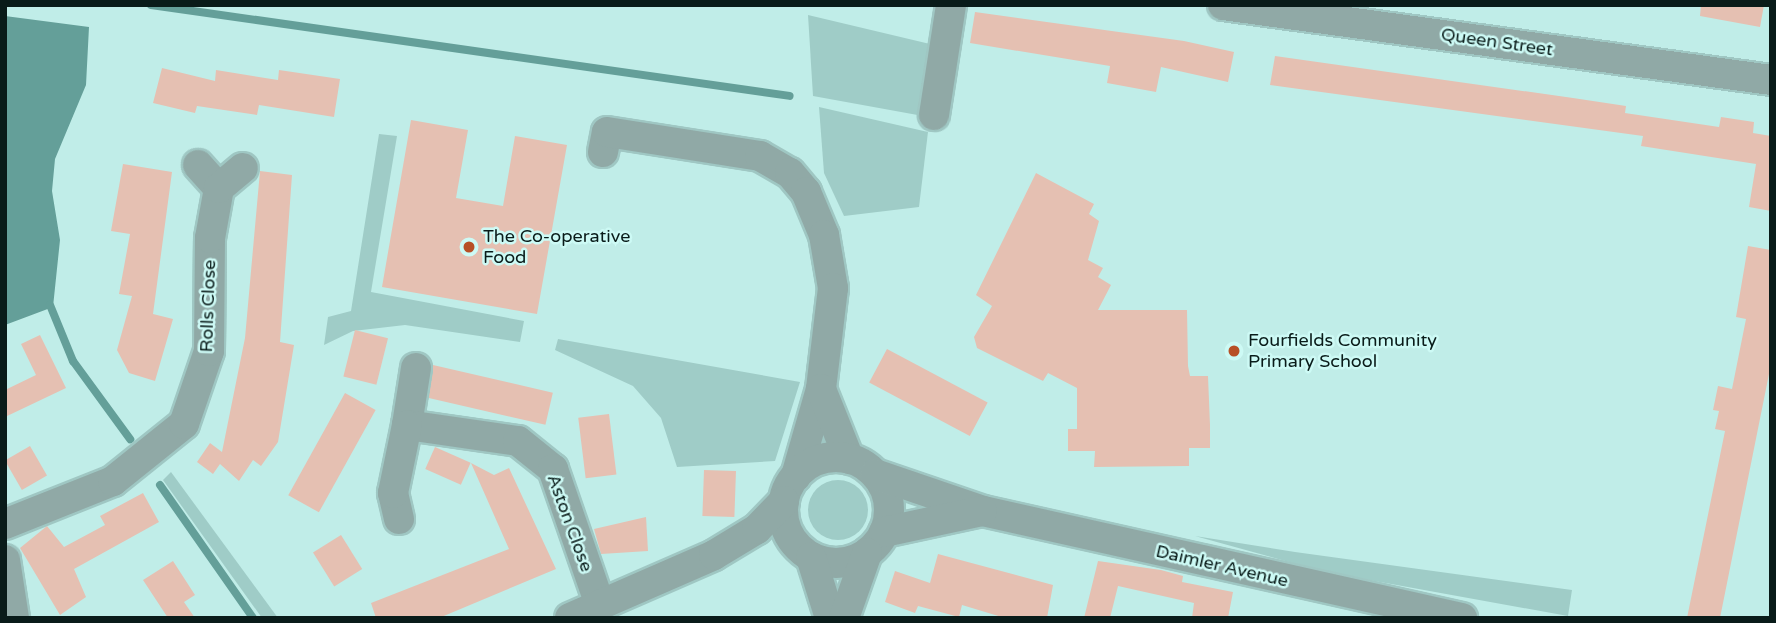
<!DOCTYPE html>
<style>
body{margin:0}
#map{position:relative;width:1776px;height:623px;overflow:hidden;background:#c0ede8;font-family:"Varela Round",sans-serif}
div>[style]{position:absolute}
.green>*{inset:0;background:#9fccc7}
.round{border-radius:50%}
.water>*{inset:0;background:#649f99}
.stream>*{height:8px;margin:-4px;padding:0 4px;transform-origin:4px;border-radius:4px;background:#649f99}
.building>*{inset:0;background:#e5c0b2;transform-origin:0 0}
.roads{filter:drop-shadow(2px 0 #9fc7c3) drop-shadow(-2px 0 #9fc7c3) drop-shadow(0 2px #9fc7c3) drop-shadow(0 -2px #9fc7c3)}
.minor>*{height:30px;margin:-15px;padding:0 15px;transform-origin:15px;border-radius:15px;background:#90a9a6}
.minor>.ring{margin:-15px;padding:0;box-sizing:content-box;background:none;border:30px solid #90a9a6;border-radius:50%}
.dots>*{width:19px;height:19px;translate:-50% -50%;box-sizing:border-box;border:4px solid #cdfaf5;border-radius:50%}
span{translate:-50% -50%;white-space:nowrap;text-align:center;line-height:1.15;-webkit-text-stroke:5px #cdfaf5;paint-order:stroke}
.street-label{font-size:18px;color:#091b19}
.poi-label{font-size:18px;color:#091b19}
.left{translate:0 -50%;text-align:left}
.frame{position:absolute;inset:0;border:7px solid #091b19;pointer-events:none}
</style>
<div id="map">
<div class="green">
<div style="clip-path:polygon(808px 15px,930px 44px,923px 116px,813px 96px)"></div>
<div style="clip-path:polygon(819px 107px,928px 132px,919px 207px,844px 216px,824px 173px)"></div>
<div style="clip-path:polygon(379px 134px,397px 136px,371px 292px,524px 321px,520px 342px,405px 325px,353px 331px,324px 345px,328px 317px,351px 311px)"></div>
<div style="clip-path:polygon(558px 339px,800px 382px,775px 461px,677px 467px,661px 418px,633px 386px,555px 350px)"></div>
<div style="clip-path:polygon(171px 472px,278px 618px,262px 618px,163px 480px)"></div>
<div class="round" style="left:808px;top:480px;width:60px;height:60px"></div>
<div style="clip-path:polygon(1195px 536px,1295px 552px,1572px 590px,1568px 616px,1325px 572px)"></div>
</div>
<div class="water">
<div style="clip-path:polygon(5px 16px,89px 27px,86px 85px,55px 159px,52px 191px,60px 240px,53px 307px,5px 325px)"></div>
</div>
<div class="stream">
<div style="left:151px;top:5px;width:645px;rotate:8.1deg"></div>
<div style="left:50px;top:305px;width:61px;rotate:67.7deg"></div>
<div style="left:73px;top:361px;width:97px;rotate:53.8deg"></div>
<div style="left:160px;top:485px;width:162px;rotate:55deg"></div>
</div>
<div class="building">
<div style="clip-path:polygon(1701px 5px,1764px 5px,1760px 27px,1700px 16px)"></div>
<div style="clip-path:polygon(975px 12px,1184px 41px,1234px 52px,1228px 82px,1161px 67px,1156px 92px,1107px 83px,1110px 66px,970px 43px)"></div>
<div style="clip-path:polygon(1275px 56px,1573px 98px,1626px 106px,1625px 113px,1719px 127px,1721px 117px,1754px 122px,1753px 133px,1771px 136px,1771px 211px,1749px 207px,1756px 164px,1641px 146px,1643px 136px,1270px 85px)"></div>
<div style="clip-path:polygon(162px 68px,215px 81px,216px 70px,278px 80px,279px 70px,340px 79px,334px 117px,259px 105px,257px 115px,197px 106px,195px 113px,153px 103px)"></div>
<div style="clip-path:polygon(411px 120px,468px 130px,456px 198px,503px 206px,515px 136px,567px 145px,537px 314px,382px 287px)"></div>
<div style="clip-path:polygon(123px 164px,172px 172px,153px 314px,173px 319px,155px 381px,129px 373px,117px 350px,132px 296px,119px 294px,130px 234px,111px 231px)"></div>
<div style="clip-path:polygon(260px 171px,292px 175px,280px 342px,294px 345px,278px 442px,261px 466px,253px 460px,239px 481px,220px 464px,213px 474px,197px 462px,210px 443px,222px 452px,245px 338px)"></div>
<div style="clip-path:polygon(1036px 173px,1094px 204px,1089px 214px,1099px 221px,1088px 260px,1103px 268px,1098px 277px,1111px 285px,1098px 310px,1187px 310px,1188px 366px,1190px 376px,1208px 376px,1210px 425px,1210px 448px,1189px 448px,1189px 466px,1094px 467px,1095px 451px,1068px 451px,1068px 429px,1077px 429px,1077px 388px,1048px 373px,1043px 381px,977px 348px,974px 337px,992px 306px,976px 295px)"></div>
<div style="clip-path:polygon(1748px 246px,1771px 250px,1771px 364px,1720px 618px,1687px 618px,1725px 431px,1715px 429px,1719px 411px,1713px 410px,1718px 386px,1732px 389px,1746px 319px,1736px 317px)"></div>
<div style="left:355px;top:330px;width:34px;height:48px;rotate:14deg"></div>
<div style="clip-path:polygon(40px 335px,66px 388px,5px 417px,5px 390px,36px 375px,21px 344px)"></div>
<div style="left:887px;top:349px;width:114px;height:38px;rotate:28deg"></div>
<div style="left:433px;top:365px;width:123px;height:33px;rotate:13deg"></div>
<div style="left:345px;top:393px;width:35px;height:117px;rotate:29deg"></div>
<div style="left:609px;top:414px;width:61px;height:31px;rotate:83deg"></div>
<div style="left:30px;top:446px;width:34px;height:29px;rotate:60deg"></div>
<div style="left:435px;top:447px;width:39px;height:24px;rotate:24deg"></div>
<div style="clip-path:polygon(471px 463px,494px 475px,509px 468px,556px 569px,439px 618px,376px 618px,371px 603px,509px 549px)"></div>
<div style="left:704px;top:470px;width:32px;height:46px;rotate:2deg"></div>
<div style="clip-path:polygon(143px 493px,159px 522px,74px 569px,86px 597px,60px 615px,20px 548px,47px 526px,64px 547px,105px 525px,100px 516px)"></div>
<div style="clip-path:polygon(646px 517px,648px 551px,601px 554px,594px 529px)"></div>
<div style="left:341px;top:535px;width:40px;height:33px;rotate:58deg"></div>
<div style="clip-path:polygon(938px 554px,1053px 585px,1047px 618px,1005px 618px,962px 605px,959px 617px,918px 606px,915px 613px,885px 602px,895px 571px,930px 583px)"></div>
<div style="clip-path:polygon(173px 561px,195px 595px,184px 602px,195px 618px,168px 618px,143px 580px)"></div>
<div style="clip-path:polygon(1098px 561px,1161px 570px,1183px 576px,1182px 582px,1233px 592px,1228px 618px,1192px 618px,1194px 603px,1118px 586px,1110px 618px,1084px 618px)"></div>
</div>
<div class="roads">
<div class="minor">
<div style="left:1223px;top:5px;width:553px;rotate:7.79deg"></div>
<div style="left:934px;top:115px;width:111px;rotate:-81.2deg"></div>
<div style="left:603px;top:152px;width:20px;rotate:-79deg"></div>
<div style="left:607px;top:132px;width:155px;rotate:8.9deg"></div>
<div style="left:760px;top:156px;width:34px;rotate:30deg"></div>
<div style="left:790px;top:173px;width:25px;rotate:50deg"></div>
<div style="left:806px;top:192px;width:47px;rotate:67.3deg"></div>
<div style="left:824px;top:235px;width:54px;rotate:80.4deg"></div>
<div style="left:833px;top:288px;width:102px;rotate:96.8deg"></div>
<div style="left:821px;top:389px;width:91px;rotate:106deg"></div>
<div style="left:198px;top:165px;width:31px;rotate:48deg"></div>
<div style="left:416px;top:368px;width:58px;rotate:99deg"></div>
<div style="left:407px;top:425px;width:112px;rotate:8.2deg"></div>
<div style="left:518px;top:441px;width:45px;rotate:38.7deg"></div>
<div style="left:553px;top:469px;width:144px;rotate:70.9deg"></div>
<div style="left:821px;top:389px;width:75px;rotate:68.2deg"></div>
<div class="ring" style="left:783px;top:457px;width:76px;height:76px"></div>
<div style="left:875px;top:474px;width:114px;rotate:18.9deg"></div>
<div style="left:983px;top:511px;width:491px;rotate:12.6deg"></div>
<div style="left:399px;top:519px;width:27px;rotate:-103deg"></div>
<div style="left:393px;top:493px;width:69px;rotate:-78.4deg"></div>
<div style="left:5px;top:524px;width:116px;rotate:-21.7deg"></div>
<div style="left:113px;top:481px;width:91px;rotate:-38.8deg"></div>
<div style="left:184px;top:424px;width:77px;rotate:-71.1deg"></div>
<div style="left:209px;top:351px;width:113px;rotate:-89.5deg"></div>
<div style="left:210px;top:238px;width:51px;rotate:-79.8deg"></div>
<div style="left:219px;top:188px;width:31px;rotate:-40deg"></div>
<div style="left:884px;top:532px;width:100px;rotate:-12.1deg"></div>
<div style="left:811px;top:557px;width:64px;rotate:72.7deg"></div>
<div style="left:5px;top:560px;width:59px;rotate:81.2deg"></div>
<div style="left:570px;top:618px;width:157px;rotate:-23.6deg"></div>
<div style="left:714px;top:555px;width:50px;rotate:-31.2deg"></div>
<div style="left:757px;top:529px;width:39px;rotate:-46deg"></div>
<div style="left:844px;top:618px;width:69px;rotate:-70.5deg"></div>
</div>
</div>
<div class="dots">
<div style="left:469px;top:247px;background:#b75026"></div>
<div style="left:1234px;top:351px;background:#b75026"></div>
</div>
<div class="street-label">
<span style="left:1497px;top:42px;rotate:8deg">Queen Street</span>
<span style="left:208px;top:306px;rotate:-88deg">Rolls Close</span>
<span style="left:570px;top:523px;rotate:70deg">Aston Close</span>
<span style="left:1222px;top:566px;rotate:13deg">Daimler Avenue</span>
</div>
<div class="poi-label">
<span class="left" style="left:483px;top:247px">The Co-operative<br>Food</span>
<span class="left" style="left:1248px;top:351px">Fourfields Community<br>Primary School</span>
</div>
<div class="frame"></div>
</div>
